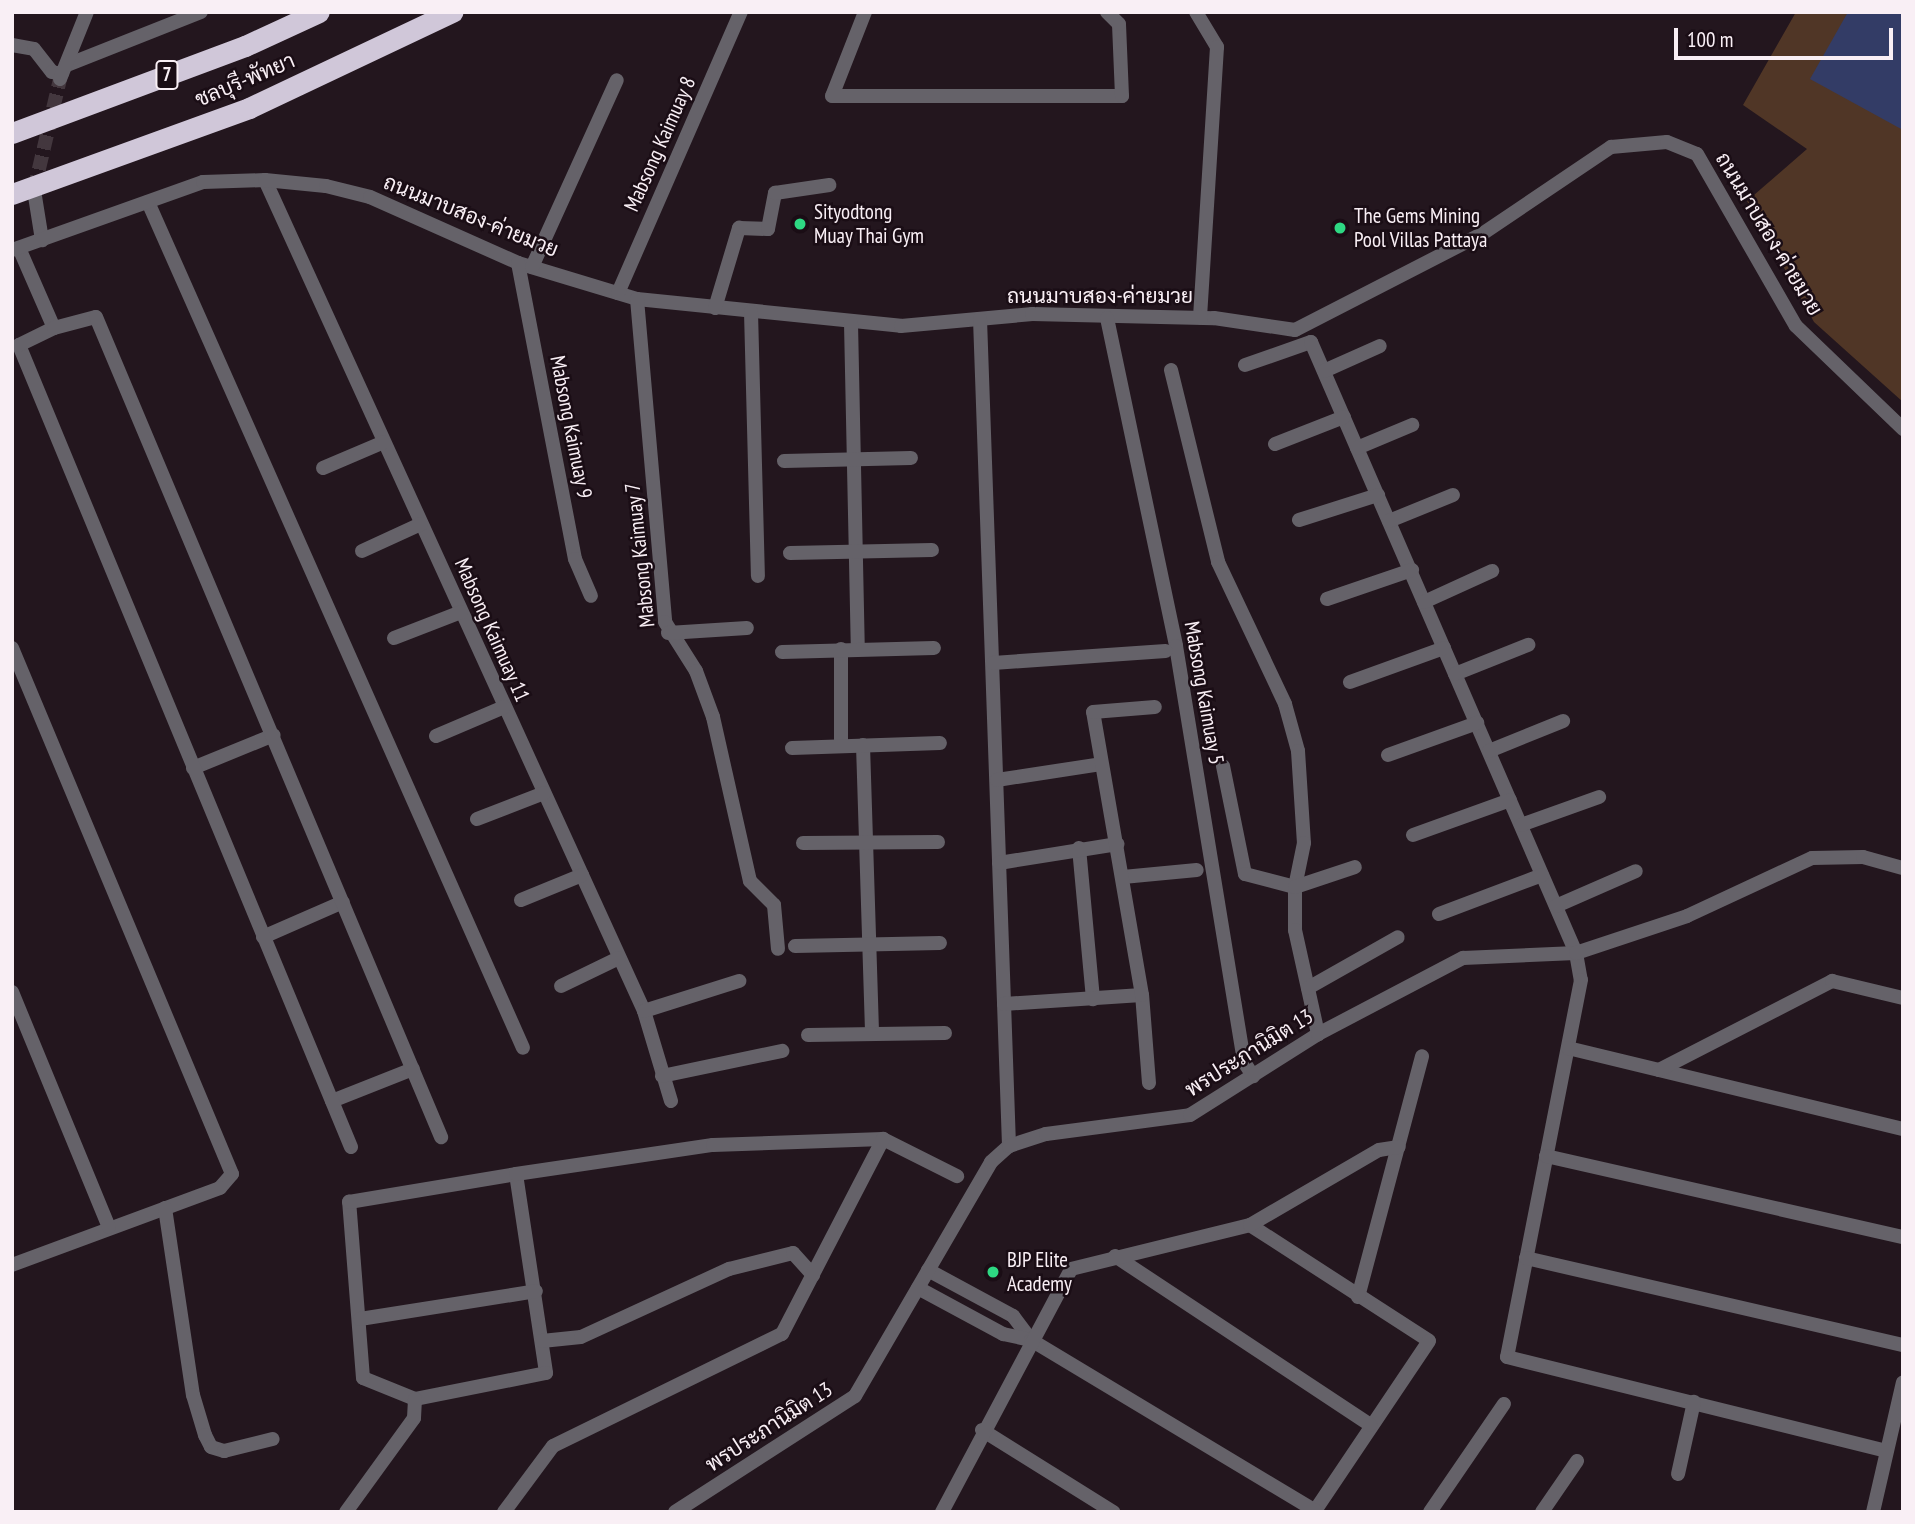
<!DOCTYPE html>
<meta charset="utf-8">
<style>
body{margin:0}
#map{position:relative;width:1915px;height:1524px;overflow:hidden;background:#23161e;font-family:"PT Sans Narrow",Sarabun,sans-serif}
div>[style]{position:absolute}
.green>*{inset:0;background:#503626}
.water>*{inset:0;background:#333c66}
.street-tunnel>*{height:14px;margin-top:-7px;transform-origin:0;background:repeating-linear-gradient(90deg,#43373e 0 14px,transparent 0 21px)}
.street>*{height:14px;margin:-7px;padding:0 7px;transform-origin:7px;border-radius:7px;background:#656269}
.highway>*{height:21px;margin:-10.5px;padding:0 10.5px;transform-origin:10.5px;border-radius:10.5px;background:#d0c7d9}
.dots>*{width:19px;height:19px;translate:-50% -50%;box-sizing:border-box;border:4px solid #1a0d15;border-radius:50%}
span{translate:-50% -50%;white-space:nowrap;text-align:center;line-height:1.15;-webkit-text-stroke:5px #1a0d15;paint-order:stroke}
.shield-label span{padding:2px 5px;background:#1a0d15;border:2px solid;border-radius:5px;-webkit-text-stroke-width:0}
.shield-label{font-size:19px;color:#f9eff5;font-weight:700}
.street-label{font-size:21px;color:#f9eff5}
.poi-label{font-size:21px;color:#f9eff5}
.left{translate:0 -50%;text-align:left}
.frame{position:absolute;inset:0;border:14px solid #f9eff5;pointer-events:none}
.scale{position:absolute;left:1674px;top:28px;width:219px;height:32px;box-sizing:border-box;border:4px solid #f9eff5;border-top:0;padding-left:9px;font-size:21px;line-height:24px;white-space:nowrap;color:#f9eff5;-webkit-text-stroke:5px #1a0d15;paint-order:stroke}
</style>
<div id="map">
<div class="green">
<div style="clip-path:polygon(1796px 12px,1903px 12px,1903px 402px,1814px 322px,1747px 201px,1807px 149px,1743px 105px)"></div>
</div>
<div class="water">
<div style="clip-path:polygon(1848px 12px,1903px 12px,1903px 130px,1810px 79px)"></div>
</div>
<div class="street-tunnel">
<div style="left:34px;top:190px;width:114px;rotate:-76.8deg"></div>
</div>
<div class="street">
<div style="left:865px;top:12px;width:90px;rotate:111.4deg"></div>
<div style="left:832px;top:96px;width:290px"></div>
<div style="left:1122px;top:96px;width:72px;rotate:-92.4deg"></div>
<div style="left:1119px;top:24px;width:17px;rotate:-135deg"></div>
<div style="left:1196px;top:12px;width:41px;rotate:59deg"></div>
<div style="left:1217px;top:47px;width:271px;rotate:93.6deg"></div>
<div style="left:12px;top:45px;width:22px;rotate:10deg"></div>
<div style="left:34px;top:49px;width:29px;rotate:52deg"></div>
<div style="left:52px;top:72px;width:10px;rotate:11deg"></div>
<div style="left:67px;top:65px;width:144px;rotate:-21.6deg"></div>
<div style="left:60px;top:79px;width:72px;rotate:-68.1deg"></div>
<div style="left:265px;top:180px;width:913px;rotate:65.48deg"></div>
<div style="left:644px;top:1011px;width:94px;rotate:73.3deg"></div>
<div style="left:34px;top:190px;width:51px;rotate:80.9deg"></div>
<div style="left:148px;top:202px;width:925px;rotate:66.09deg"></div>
<div style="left:19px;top:248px;width:87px;rotate:66.4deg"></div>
<div style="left:12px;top:250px;width:203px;rotate:-19.6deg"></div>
<div style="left:203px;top:182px;width:62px;rotate:-1.8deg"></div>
<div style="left:265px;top:180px;width:61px;rotate:5.6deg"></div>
<div style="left:326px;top:186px;width:45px;rotate:14deg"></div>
<div style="left:370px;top:197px;width:162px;rotate:24deg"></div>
<div style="left:518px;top:263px;width:124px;rotate:16.8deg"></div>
<div style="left:637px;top:299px;width:265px;rotate:5.8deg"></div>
<div style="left:901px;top:326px;width:132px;rotate:-5.2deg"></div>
<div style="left:1032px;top:314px;width:182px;rotate:1.3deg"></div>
<div style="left:1214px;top:318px;width:82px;rotate:8.4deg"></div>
<div style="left:1295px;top:330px;width:210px;rotate:-27.2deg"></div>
<div style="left:1482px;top:234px;width:156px;rotate:-34deg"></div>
<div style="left:1611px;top:147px;width:56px;rotate:-5.1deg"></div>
<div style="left:1667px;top:142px;width:32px;rotate:22deg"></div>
<div style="left:1697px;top:154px;width:198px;rotate:60.1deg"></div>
<div style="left:1796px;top:326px;width:149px;rotate:43.9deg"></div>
<div style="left:518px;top:263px;width:301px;rotate:79.1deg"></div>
<div style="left:575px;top:559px;width:40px;rotate:66.6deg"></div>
<div style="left:532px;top:267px;width:205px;rotate:-65.6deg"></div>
<div style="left:618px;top:293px;width:307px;rotate:-66.4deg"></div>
<div style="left:637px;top:299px;width:324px;rotate:85deg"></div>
<div style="left:665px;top:622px;width:58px;rotate:57.7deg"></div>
<div style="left:696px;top:671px;width:49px;rotate:69.7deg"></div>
<div style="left:713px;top:717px;width:168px;rotate:77.3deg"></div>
<div style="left:750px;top:881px;width:34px;rotate:45deg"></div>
<div style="left:774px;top:905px;width:44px;rotate:84.8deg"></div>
<div style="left:715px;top:308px;width:84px;rotate:-73.3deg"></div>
<div style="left:739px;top:228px;width:29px;rotate:2deg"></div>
<div style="left:768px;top:229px;width:37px;rotate:-79deg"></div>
<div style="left:775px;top:193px;width:55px;rotate:-8.4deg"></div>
<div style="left:751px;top:312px;width:264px;rotate:88.5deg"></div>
<div style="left:1107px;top:318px;width:335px;rotate:78.1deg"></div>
<div style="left:1176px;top:646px;width:422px;rotate:80.7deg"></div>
<div style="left:1244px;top:1062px;width:17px;rotate:57deg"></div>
<div style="left:980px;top:319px;width:828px;rotate:87.99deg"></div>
<div style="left:851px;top:323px;width:326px;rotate:88.8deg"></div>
<div style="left:1245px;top:365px;width:70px;rotate:-19.2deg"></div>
<div style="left:1311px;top:342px;width:666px;rotate:66.55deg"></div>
<div style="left:1576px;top:953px;width:27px;rotate:80deg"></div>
<div style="left:1581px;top:980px;width:384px;rotate:101.1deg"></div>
<div style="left:1507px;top:1357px;width:390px;rotate:13.9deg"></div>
<div style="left:1171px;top:370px;width:198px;rotate:76.2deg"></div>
<div style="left:1218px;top:562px;width:157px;rotate:64.7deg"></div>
<div style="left:1285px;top:704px;width:49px;rotate:74.5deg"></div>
<div style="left:1298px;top:751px;width:92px;rotate:86.3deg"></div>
<div style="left:1304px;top:843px;width:45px;rotate:101.6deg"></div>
<div style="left:1295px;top:887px;width:43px;rotate:90deg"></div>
<div style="left:1295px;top:930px;width:107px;rotate:77.5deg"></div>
<div style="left:1324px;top:371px;width:61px;rotate:-24.1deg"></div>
<div style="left:1275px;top:444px;width:74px;rotate:-21.4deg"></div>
<div style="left:1357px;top:448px;width:60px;rotate:-22.7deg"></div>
<div style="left:784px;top:461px;width:127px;rotate:-1.4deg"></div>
<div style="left:323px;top:468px;width:66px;rotate:-23.1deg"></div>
<div style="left:1299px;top:520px;width:83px;rotate:-17.6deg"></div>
<div style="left:1389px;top:521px;width:69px;rotate:-22.1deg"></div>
<div style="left:362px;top:551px;width:65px;rotate:-24.6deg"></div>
<div style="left:790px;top:553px;width:142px;rotate:-1.2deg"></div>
<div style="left:1327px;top:599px;width:90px;rotate:-18.8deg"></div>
<div style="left:1424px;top:602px;width:75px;rotate:-24.5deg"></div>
<div style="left:668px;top:633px;width:79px;rotate:-3.6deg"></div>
<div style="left:394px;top:638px;width:72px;rotate:-21.2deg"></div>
<div style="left:12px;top:648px;width:570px;rotate:67.3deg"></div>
<div style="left:232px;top:1174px;width:18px;rotate:131deg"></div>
<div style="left:220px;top:1188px;width:222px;rotate:159.7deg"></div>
<div style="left:841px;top:649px;width:97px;rotate:90deg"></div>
<div style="left:782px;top:652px;width:152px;rotate:-1.5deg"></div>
<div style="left:993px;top:663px;width:173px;rotate:-4deg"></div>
<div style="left:1455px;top:674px;width:79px;rotate:-21.7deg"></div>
<div style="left:1350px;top:682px;width:100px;rotate:-19.9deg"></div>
<div style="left:436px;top:736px;width:74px;rotate:-23.1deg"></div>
<div style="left:863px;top:745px;width:289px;rotate:88.2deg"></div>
<div style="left:792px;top:748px;width:148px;rotate:-1.9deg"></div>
<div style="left:1489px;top:751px;width:80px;rotate:-22.1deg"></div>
<div style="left:1388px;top:755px;width:95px;rotate:-19.8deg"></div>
<div style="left:1223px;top:766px;width:110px;rotate:78.5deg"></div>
<div style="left:1245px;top:874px;width:52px;rotate:14.6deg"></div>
<div style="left:1295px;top:887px;width:63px;rotate:-18.4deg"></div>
<div style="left:193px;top:768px;width:87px;rotate:-22.2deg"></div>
<div style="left:997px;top:780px;width:105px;rotate:-8.7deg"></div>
<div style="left:477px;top:819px;width:72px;rotate:-21.2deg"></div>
<div style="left:1521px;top:825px;width:83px;rotate:-19.7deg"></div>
<div style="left:1413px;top:835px;width:103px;rotate:-19.8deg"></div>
<div style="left:803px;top:843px;width:135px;rotate:-0.4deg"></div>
<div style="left:1079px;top:848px;width:152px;rotate:84.7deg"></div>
<div style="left:999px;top:863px;width:120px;rotate:-9.1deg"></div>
<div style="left:1123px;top:877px;width:74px;rotate:-5.4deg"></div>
<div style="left:521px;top:900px;width:66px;rotate:-22.3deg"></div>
<div style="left:1556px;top:906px;width:87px;rotate:-23.6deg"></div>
<div style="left:1439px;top:914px;width:110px;rotate:-20.7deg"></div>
<div style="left:263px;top:937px;width:87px;rotate:-23.6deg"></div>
<div style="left:795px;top:946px;width:145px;rotate:-1.2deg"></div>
<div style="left:561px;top:986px;width:64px;rotate:-25.8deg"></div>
<div style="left:1308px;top:988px;width:103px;rotate:-29.5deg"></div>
<div style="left:12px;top:992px;width:254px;rotate:67.6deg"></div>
<div style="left:1004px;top:1004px;width:138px;rotate:-3.7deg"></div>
<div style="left:644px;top:1011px;width:100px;rotate:-17.5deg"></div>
<div style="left:808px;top:1035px;width:137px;rotate:-0.8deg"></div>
<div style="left:1568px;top:1048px;width:345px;rotate:13.6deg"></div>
<div style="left:1659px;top:1070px;width:195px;rotate:-27.2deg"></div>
<div style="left:1832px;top:981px;width:73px;rotate:13.5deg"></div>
<div style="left:662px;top:1076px;width:123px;rotate:-11.8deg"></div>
<div style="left:1149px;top:1083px;width:88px;rotate:-94.5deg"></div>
<div style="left:1142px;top:995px;width:287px;rotate:-99.8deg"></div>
<div style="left:1093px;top:712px;width:62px;rotate:-4.6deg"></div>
<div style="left:332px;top:1101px;width:87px;rotate:-21.6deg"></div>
<div style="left:351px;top:1147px;width:868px;rotate:-112.49deg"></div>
<div style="left:19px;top:345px;width:39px;rotate:-26deg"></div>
<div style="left:54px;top:328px;width:43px;rotate:-14.7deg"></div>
<div style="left:96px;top:317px;width:890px;rotate:67.18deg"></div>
<div style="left:1546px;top:1156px;width:366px;rotate:12.8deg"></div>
<div style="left:516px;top:1174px;width:201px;rotate:81.4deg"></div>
<div style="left:546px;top:1373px;width:134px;rotate:168.8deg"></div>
<div style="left:415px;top:1399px;width:56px;rotate:-158deg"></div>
<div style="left:363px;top:1378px;width:177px;rotate:-94.5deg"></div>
<div style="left:349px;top:1202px;width:169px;rotate:-9.5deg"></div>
<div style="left:516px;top:1174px;width:199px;rotate:-8.4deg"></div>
<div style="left:713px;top:1145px;width:170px;rotate:-2deg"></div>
<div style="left:883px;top:1139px;width:83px;rotate:26.6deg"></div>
<div style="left:165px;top:1208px;width:189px;rotate:81.5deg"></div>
<div style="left:193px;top:1395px;width:42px;rotate:73.3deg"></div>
<div style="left:205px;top:1435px;width:13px;rotate:63deg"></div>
<div style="left:211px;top:1447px;width:14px;rotate:17deg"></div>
<div style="left:224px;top:1451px;width:50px;rotate:-13.8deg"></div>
<div style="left:1250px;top:1225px;width:213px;rotate:32.9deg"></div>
<div style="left:1429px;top:1341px;width:206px;rotate:123.9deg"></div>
<div style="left:1115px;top:1256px;width:306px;rotate:33.5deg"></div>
<div style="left:1526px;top:1258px;width:387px;rotate:13deg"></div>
<div style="left:928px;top:1270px;width:97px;rotate:28.4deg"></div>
<div style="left:1013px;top:1316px;width:30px;rotate:53deg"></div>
<div style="left:918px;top:1288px;width:97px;rotate:28.4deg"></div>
<div style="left:1003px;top:1334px;width:29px;rotate:12deg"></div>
<div style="left:1031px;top:1340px;width:334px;rotate:31deg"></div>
<div style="left:1358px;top:1297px;width:249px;rotate:-75.1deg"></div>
<div style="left:360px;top:1319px;width:178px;rotate:-9deg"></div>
<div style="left:542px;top:1341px;width:39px;rotate:-6deg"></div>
<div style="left:581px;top:1337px;width:163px;rotate:-24.7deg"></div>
<div style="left:729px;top:1269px;width:66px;rotate:-14deg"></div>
<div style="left:793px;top:1253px;width:30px;rotate:48deg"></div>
<div style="left:982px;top:1430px;width:155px;rotate:32deg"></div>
<div style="left:1678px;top:1474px;width:74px;rotate:-77.5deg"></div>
<div style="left:346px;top:1512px;width:116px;rotate:-54.1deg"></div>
<div style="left:414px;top:1418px;width:19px;rotate:-87deg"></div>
<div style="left:504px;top:1512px;width:82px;rotate:-53.4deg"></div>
<div style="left:553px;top:1446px;width:255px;rotate:-26.1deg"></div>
<div style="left:782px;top:1334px;width:220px;rotate:-62.6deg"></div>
<div style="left:675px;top:1512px;width:214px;rotate:-32.8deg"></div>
<div style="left:855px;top:1396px;width:271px;rotate:-59.8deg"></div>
<div style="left:991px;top:1162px;width:24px;rotate:-42deg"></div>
<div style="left:1009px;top:1146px;width:39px;rotate:-18deg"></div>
<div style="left:1046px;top:1134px;width:145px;rotate:-7.5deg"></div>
<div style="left:1190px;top:1115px;width:151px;rotate:-32.3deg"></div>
<div style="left:1318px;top:1034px;width:164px;rotate:-27.7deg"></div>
<div style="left:1463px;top:958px;width:113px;rotate:-2.5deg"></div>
<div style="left:1576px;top:953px;width:117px;rotate:-18.4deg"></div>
<div style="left:1687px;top:916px;width:138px;rotate:-24.9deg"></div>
<div style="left:1812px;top:858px;width:51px;rotate:-1.1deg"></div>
<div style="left:1863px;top:857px;width:41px;rotate:15.4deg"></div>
<div style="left:942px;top:1512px;width:275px;rotate:-62deg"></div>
<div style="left:1071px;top:1269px;width:184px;rotate:-13.8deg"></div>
<div style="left:1250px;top:1225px;width:149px;rotate:-30.2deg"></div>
<div style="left:1379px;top:1150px;width:20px;rotate:-9deg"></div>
<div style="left:1430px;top:1512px;width:131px;rotate:-55.6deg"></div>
<div style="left:1542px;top:1512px;width:62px;rotate:-55.5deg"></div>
<div style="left:1873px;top:1512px;width:133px;rotate:-77deg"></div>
</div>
<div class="highway">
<div style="left:12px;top:133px;width:249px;rotate:-20.5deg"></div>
<div style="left:245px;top:46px;width:81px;rotate:-24.7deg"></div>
<div style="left:12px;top:194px;width:252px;rotate:-19.9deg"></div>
<div style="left:249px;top:108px;width:225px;rotate:-25.3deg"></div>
</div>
<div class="dots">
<div style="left:800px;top:224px;background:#2ed883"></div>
<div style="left:1340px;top:228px;background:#2ed883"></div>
<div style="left:993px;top:1272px;background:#2ed883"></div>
</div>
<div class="shield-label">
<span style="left:167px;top:75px">7</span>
</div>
<div class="street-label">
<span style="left:245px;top:80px;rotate:-23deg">ชลบุรี-พัทยา</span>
<span style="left:660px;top:144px;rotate:-66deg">Mabsong Kaimuay 8</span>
<span style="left:471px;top:216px;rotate:22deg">ถนนมาบสอง-ค่ายมวย</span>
<span style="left:1769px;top:234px;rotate:59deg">ถนนมาบสอง-ค่ายมวย</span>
<span style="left:1100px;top:296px">ถนนมาบสอง-ค่ายมวย</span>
<span style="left:571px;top:427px;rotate:79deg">Mabsong Kaimuay 9</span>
<span style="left:640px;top:555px;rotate:-96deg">Mabsong Kaimuay 7</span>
<span style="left:492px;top:630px;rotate:66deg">Mabsong Kaimuay 11</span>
<span style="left:1204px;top:693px;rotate:80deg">Mabsong Kaimuay 5</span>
<span style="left:1249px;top:1053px;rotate:-32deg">พรประภานิมิต 13</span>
<span style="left:769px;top:1427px;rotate:-33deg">พรประภานิมิต 13</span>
</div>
<div class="poi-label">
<span class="left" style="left:814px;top:224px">Sityodtong<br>Muay Thai Gym</span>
<span class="left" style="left:1354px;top:228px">The Gems Mining<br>Pool Villas Pattaya</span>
<span class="left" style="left:1007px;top:1272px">BJP Elite<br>Academy</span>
</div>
<div class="frame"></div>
<div class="scale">100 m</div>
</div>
